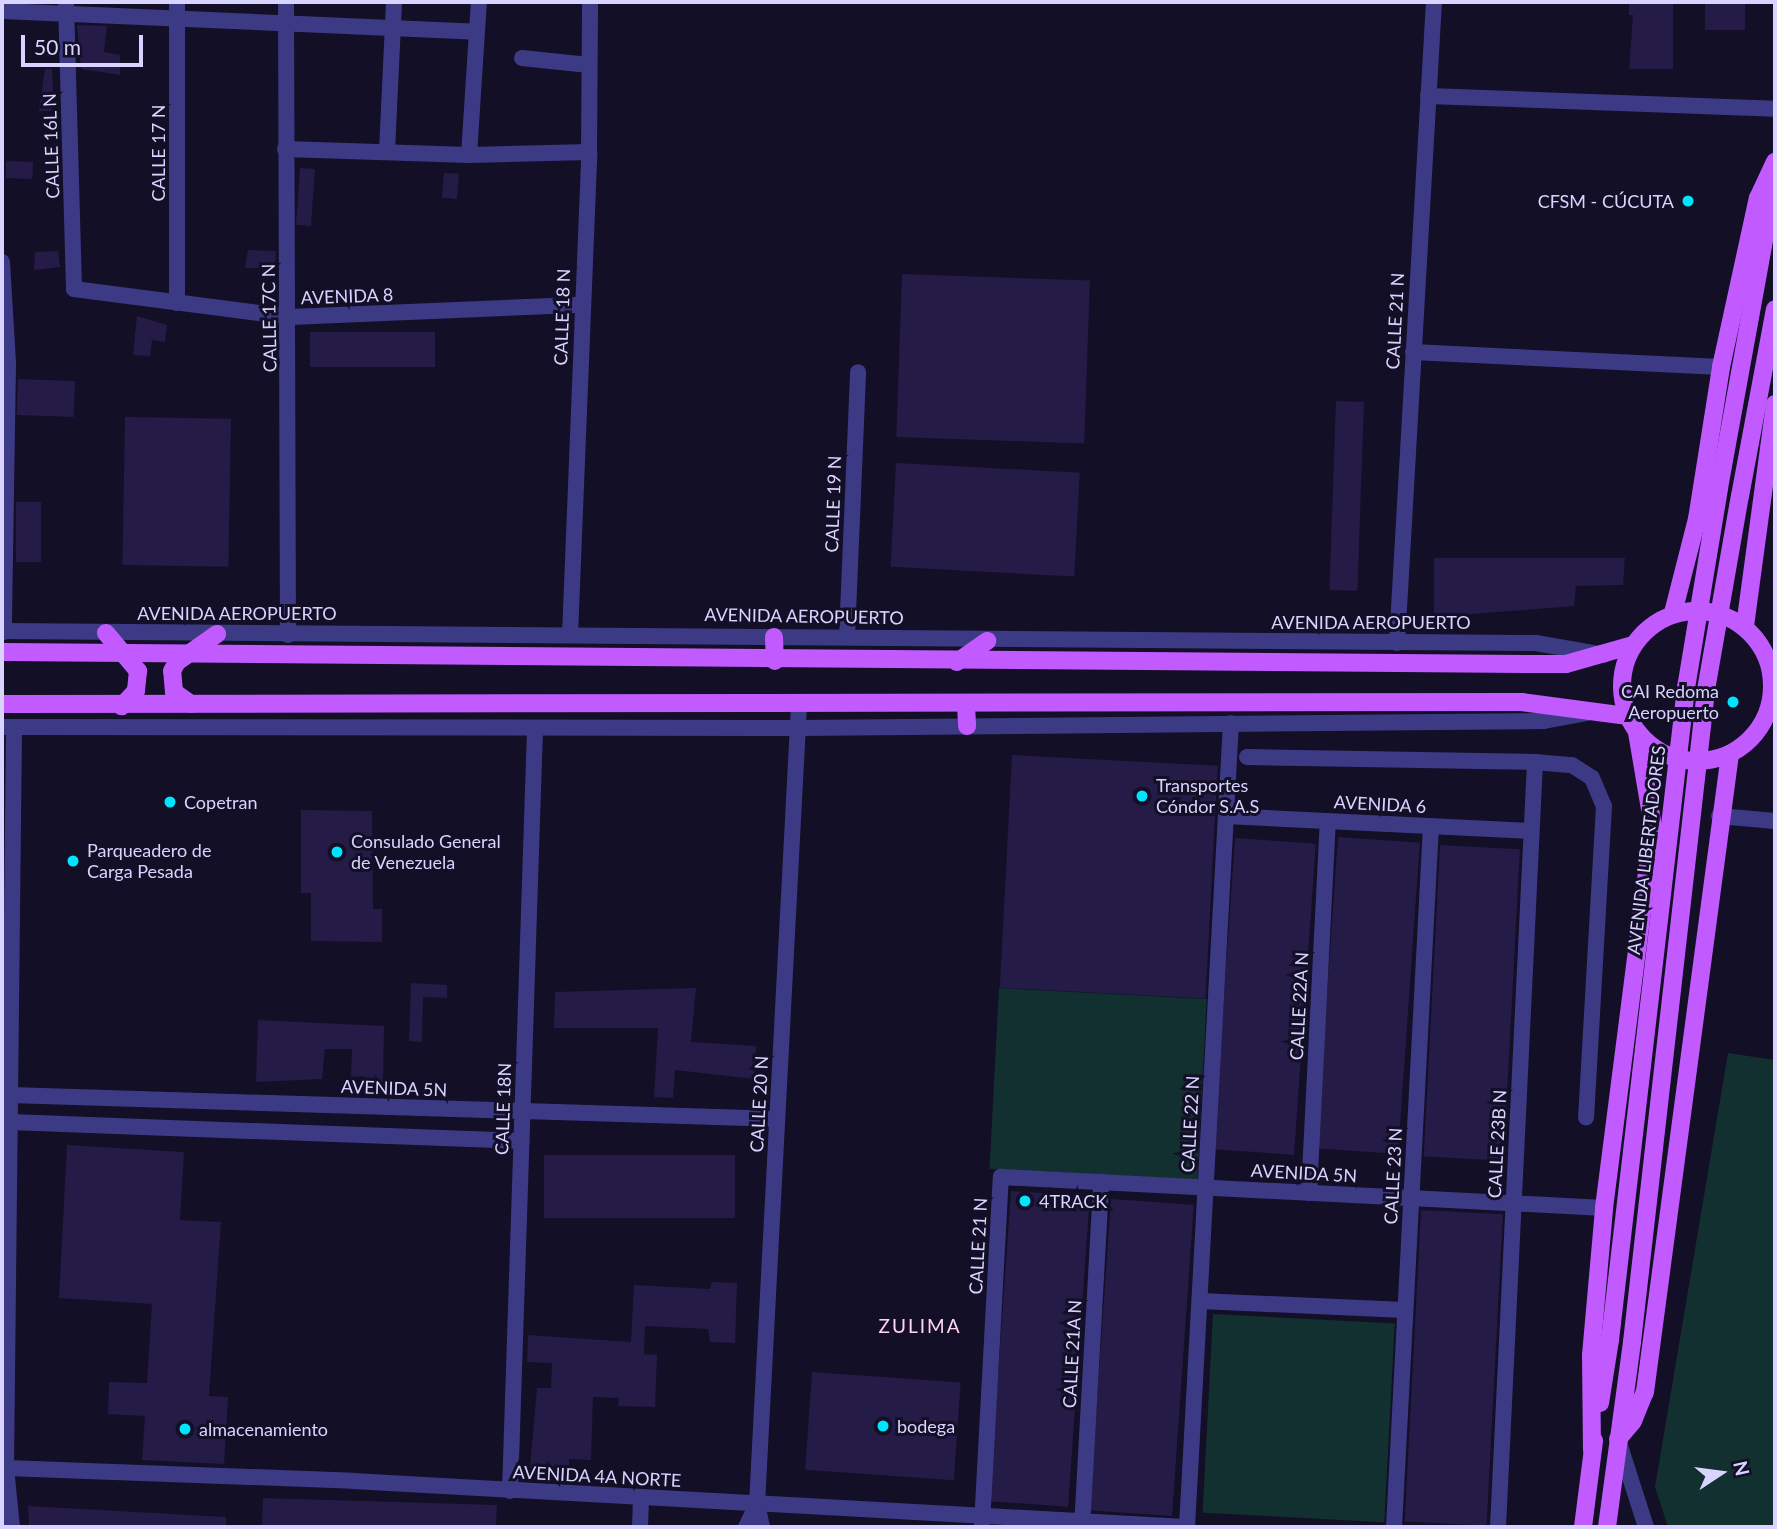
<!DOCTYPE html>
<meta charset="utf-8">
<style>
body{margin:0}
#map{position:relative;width:1777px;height:1529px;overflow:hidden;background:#130f26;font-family:Lato,sans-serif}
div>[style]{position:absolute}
.green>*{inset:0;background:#12302f;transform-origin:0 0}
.building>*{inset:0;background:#241b47;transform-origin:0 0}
.minor>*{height:16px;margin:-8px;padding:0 8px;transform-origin:8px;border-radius:8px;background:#3d3a85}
.major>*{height:18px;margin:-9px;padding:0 9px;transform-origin:9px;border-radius:9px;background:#c25bff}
.major>.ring{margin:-9px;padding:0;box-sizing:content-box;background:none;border:18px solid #c25bff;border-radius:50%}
.major-bridge>*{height:18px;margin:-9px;padding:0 9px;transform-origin:9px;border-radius:9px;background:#c25bff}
.dots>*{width:19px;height:19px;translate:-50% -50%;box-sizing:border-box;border:4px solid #130f26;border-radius:50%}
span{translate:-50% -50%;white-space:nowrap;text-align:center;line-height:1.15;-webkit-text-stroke:6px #130f26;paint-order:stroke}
.street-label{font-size:18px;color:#d9d4ff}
.poi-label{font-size:18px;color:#d9d4ff}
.right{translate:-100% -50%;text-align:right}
.left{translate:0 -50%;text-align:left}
.neighbourhood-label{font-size:19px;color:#ffd6f0;letter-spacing:2px}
.frame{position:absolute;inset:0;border:4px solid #d9d4ff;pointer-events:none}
.north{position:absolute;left:1686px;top:1438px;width:70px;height:70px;-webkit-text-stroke:5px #130f26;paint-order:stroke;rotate:77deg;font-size:19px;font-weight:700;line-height:28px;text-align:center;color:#d9d4ff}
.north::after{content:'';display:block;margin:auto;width:24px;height:32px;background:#d9d4ff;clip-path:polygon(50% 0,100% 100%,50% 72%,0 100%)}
.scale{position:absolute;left:21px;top:35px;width:122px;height:32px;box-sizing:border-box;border:4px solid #d9d4ff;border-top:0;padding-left:9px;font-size:21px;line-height:24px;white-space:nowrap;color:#d9d4ff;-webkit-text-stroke:5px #130f26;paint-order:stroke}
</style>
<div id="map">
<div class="green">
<div style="left:999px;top:988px;width:208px;height:181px;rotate:3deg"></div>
<div style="clip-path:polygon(1728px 1053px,1775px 1060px,1775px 1527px,1668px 1527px,1655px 1487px)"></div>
<div style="left:1213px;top:1314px;width:182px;height:199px;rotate:3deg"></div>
</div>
<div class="building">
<div style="clip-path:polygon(1629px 2px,1673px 2px,1673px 69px,1629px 69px,1633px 15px,1629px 15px)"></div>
<div style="left:1705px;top:2px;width:40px;height:28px"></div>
<div style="clip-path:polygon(77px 25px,107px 26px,104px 52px,120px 55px,120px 75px,81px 69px)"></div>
<div style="clip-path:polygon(45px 69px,52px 69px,54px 111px,39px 111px)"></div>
<div style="left:6px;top:161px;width:27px;height:17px;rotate:2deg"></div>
<div style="left:300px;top:168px;width:15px;height:57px;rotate:4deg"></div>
<div style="left:459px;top:174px;width:25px;height:15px;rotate:95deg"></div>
<div style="clip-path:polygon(248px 250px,276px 251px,275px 268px,245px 268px)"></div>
<div style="clip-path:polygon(58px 251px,60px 267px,34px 270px,35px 252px)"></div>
<div style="left:902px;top:274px;width:188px;height:163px;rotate:2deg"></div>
<div style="clip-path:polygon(137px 316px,167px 325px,165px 342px,152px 340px,150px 356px,133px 355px)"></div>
<div style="left:435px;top:332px;width:35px;height:125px;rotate:90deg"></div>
<div style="left:18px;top:379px;width:57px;height:36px;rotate:2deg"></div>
<div style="left:1336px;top:401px;width:28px;height:189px;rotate:2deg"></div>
<div style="left:125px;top:417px;width:106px;height:148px;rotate:1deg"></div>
<div style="left:896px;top:463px;width:184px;height:104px;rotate:3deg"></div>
<div style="left:16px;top:502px;width:25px;height:60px"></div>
<div style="clip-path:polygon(1434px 558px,1625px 558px,1623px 585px,1576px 586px,1574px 606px,1434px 617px)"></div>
<div style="left:1012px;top:755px;width:206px;height:233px;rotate:3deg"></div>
<div style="clip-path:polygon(301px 810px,372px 811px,373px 909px,382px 909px,382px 942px,311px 941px,311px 893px,301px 893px)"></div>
<div style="left:1338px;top:837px;width:82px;height:312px;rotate:4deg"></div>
<div style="left:1235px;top:838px;width:81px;height:312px;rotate:4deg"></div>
<div style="left:1440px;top:845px;width:80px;height:312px;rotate:3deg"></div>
<div style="clip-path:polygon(411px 983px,447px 985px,447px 998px,423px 997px,422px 1042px,409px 1041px)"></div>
<div style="clip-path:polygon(696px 988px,691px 1042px,756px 1046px,754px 1079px,675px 1070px,673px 1098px,654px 1097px,658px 1028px,554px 1028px,555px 992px)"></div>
<div style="clip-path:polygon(258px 1020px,384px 1026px,383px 1086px,364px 1085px,364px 1076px,351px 1077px,352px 1049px,325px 1049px,322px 1079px,256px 1082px)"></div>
<div style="clip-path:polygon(67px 1145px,184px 1152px,180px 1220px,221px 1222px,209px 1396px,228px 1397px,224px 1464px,142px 1460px,145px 1416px,108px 1414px,109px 1382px,147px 1383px,152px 1304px,59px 1298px)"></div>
<div style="left:544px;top:1155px;width:191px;height:63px"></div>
<div style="left:1011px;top:1191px;width:79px;height:311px;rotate:4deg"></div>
<div style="left:1111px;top:1199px;width:83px;height:312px;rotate:4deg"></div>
<div style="left:1421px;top:1210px;width:82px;height:312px;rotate:3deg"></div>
<div style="clip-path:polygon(712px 1282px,737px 1283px,735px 1343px,710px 1342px,708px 1329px,645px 1326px,644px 1354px,657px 1355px,655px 1407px,618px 1406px,619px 1398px,593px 1397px,591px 1460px,569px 1459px,569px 1469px,530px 1468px,537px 1388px,551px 1388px,552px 1363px,527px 1362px,528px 1335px,631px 1342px,634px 1285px,710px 1289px)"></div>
<div style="left:812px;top:1372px;width:149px;height:98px;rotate:4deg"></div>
<div style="clip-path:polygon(263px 1498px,497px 1505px,496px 1527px,262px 1527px)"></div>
<div style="clip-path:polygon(28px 1506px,226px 1517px,226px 1527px,29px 1527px)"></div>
</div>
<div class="minor">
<div style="left:66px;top:2px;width:287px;rotate:88.4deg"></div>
<div style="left:74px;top:289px;width:218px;rotate:7.4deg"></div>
<div style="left:290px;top:317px;width:292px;rotate:-2.4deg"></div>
<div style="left:286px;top:2px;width:633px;rotate:89.82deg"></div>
<div style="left:2px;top:11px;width:475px;rotate:2.5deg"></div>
<div style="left:522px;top:58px;width:67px;rotate:6deg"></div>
<div style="left:1428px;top:96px;width:347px;rotate:2.1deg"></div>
<div style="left:285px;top:149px;width:184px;rotate:1.9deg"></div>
<div style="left:469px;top:155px;width:120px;rotate:-1.4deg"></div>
<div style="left:387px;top:151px;width:149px;rotate:-87.3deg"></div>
<div style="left:469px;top:155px;width:153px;rotate:-86.3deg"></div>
<div style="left:2px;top:262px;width:102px;rotate:86.6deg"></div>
<div style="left:8px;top:364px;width:268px;rotate:90.9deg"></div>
<div style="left:177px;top:303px;width:301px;rotate:-90deg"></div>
<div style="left:1413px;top:352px;width:308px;rotate:2.8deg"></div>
<div style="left:2px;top:631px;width:1534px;rotate:0.45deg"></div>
<div style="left:1536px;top:643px;width:69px;rotate:10deg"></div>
<div style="left:570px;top:635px;width:483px;rotate:-87.7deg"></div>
<div style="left:589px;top:152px;width:150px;rotate:-89.6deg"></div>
<div style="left:847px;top:637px;width:265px;rotate:-87.6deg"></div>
<div style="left:1397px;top:643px;width:642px;rotate:-86.7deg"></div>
<div style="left:2px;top:727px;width:796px;rotate:0.07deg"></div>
<div style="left:798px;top:728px;width:746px;rotate:-0.54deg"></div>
<div style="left:1544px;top:721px;width:44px;rotate:-10.5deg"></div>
<div style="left:1247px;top:757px;width:288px;rotate:1deg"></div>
<div style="left:1535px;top:762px;width:37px;rotate:5deg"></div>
<div style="left:1572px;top:765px;width:24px;rotate:33deg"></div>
<div style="left:1592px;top:778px;width:30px;rotate:67deg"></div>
<div style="left:1604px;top:806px;width:312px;rotate:93.3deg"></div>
<div style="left:1226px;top:816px;width:305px;rotate:2.8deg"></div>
<div style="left:1719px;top:816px;width:56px;rotate:5.1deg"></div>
<div style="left:10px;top:1095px;width:767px;rotate:1.79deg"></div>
<div style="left:10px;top:1122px;width:512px;rotate:2.13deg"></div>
<div style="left:1309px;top:1193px;width:372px;rotate:-87.1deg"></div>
<div style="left:1200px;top:1301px;width:205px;rotate:2.5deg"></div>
<div style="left:1619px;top:1443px;width:88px;rotate:72.2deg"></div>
<div style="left:6px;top:1468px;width:347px;rotate:2.1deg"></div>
<div style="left:353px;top:1481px;width:833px;rotate:3.16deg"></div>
<div style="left:510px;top:1491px;width:763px;rotate:-88.12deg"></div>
<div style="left:982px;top:1525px;width:349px;rotate:-86.9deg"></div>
<div style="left:1001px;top:1177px;width:604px;rotate:2.94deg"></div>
<div style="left:12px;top:1527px;width:59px;rotate:-95.8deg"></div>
<div style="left:6px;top:1468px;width:741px;rotate:-89.38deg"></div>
<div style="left:640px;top:1527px;width:29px;rotate:-88deg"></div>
<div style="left:746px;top:1527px;width:25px;rotate:-64deg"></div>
<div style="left:762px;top:1527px;width:24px;rotate:-102deg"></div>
<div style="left:757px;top:1504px;width:799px;rotate:-86.99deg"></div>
<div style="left:1082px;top:1527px;width:346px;rotate:-86.8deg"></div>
<div style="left:1187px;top:1527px;width:805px;rotate:-86.87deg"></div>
<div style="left:1394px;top:1527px;width:702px;rotate:-86.98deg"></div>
<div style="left:1498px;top:1527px;width:766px;rotate:-87.23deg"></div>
</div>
<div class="major">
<div style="left:1719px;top:488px;width:312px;rotate:-79.7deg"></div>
<div style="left:1740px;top:496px;width:190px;rotate:-79.4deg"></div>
<div class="ring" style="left:1622px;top:611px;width:132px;height:132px"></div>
<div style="left:1673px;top:613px;width:97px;rotate:-75.7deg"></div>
<div style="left:1697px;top:519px;width:154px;rotate:-81deg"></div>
<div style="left:1721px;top:367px;width:173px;rotate:-77.7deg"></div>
<div style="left:1758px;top:198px;width:40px;rotate:-65deg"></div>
<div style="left:1745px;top:626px;width:224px;rotate:-82.3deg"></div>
<div style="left:106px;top:633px;width:50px;rotate:49.9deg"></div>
<div style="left:138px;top:671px;width:20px;rotate:96deg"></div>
<div style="left:136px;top:691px;width:21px;rotate:133deg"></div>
<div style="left:774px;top:637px;width:24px;rotate:88deg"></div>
<div style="left:2px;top:652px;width:1525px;rotate:0.45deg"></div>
<div style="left:1527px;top:664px;width:39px"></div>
<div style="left:1566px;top:664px;width:70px;rotate:-15.8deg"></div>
<div style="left:957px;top:662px;width:37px;rotate:-35deg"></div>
<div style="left:2px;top:704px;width:1519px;rotate:-0.08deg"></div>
<div style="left:1521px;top:702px;width:108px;rotate:7.5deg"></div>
<div style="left:191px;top:704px;width:21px;rotate:-145deg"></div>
<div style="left:174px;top:692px;width:21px;rotate:-95deg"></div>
<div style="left:172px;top:671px;width:10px;rotate:-61deg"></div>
<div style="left:177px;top:662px;width:49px;rotate:-35deg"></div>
<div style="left:966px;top:705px;width:21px;rotate:87deg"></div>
<div style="left:1600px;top:1403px;width:64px;rotate:-81deg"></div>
<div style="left:1618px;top:1439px;width:23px;rotate:-50deg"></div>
<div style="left:1633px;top:1421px;width:31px;rotate:-68deg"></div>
<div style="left:1645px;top:1392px;width:644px;rotate:-82.41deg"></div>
<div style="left:1592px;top:1450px;width:95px;rotate:-90.6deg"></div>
<div style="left:1591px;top:1355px;width:148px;rotate:-84.9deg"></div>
<div style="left:1604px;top:1208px;width:384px;rotate:-82.7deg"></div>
<div style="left:1653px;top:827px;width:96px;rotate:-99.6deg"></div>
<div style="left:1583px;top:1527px;width:87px;rotate:-82.7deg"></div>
<div style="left:1607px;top:1527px;width:187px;rotate:-82.3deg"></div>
</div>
<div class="major-bridge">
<div style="left:1610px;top:1340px;width:656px;rotate:-83.35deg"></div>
<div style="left:1686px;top:688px;width:203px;rotate:-80.6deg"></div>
<div style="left:1632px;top:1342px;width:656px;rotate:-83.52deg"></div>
<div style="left:1706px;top:690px;width:197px;rotate:-80.1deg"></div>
</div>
<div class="dots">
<div style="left:1688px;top:201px;background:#00e5ff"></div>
<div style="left:1733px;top:702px;background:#00e5ff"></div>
<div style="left:1142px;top:796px;background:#00e5ff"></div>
<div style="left:170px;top:802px;background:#00e5ff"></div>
<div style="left:337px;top:852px;background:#00e5ff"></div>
<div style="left:73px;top:861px;background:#00e5ff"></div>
<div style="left:1025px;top:1201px;background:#00e5ff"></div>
<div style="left:883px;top:1426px;background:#00e5ff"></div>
<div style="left:185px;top:1429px;background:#00e5ff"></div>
</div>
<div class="street-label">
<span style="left:51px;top:146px;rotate:-92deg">CALLE 16L N</span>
<span style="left:158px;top:153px;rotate:-90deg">CALLE 17 N</span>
<span style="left:347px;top:296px;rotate:-2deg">AVENIDA 8</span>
<span style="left:562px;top:317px;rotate:-88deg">CALLE 18 N</span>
<span style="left:269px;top:318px;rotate:-91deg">CALLE 17C N</span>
<span style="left:1395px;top:321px;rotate:-87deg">CALLE 21 N</span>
<span style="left:833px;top:504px;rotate:-88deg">CALLE 19 N</span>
<span style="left:237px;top:613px">AVENIDA AEROPUERTO</span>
<span style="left:804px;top:616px;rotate:1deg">AVENIDA AEROPUERTO</span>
<span style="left:1371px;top:622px">AVENIDA AEROPUERTO</span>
<span style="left:1380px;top:804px;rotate:3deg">AVENIDA 6</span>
<span style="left:1646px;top:850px;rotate:-83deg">AVENIDA LIBERTADORES</span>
<span style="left:1299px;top:1006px;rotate:-87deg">CALLE 22A N</span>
<span style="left:394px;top:1088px;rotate:2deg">AVENIDA 5N</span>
<span style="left:759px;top:1104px;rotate:-87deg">CALLE 20 N</span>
<span style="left:503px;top:1109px;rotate:-88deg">CALLE 18N</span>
<span style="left:1190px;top:1124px;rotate:-87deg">CALLE 22 N</span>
<span style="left:1497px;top:1144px;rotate:-87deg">CALLE 23B N</span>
<span style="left:1304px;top:1173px;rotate:3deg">AVENIDA 5N</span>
<span style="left:1393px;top:1176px;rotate:-87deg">CALLE 23 N</span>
<span style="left:978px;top:1246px;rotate:-87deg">CALLE 21 N</span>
<span style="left:1072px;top:1354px;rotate:-87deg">CALLE 21A N</span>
<span style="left:597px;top:1476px;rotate:3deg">AVENIDA 4A NORTE</span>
</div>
<div class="poi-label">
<span class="right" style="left:1674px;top:201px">CFSM - CÚCUTA</span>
<span class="right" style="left:1719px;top:702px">CAI Redoma<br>Aeropuerto</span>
<span class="left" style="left:1156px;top:796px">Transportes<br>Cóndor S.A.S</span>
<span class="left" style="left:184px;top:802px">Copetran</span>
<span class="left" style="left:351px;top:852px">Consulado General<br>de Venezuela</span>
<span class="left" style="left:87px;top:861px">Parqueadero de<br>Carga Pesada</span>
<span class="left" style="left:1039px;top:1201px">4TRACK</span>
<span class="left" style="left:897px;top:1426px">bodega</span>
<span class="left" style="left:199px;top:1429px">almacenamiento</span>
</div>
<div class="neighbourhood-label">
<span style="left:920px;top:1326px">ZULIMA</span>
</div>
<div class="frame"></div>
<div class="north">N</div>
<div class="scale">50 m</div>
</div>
